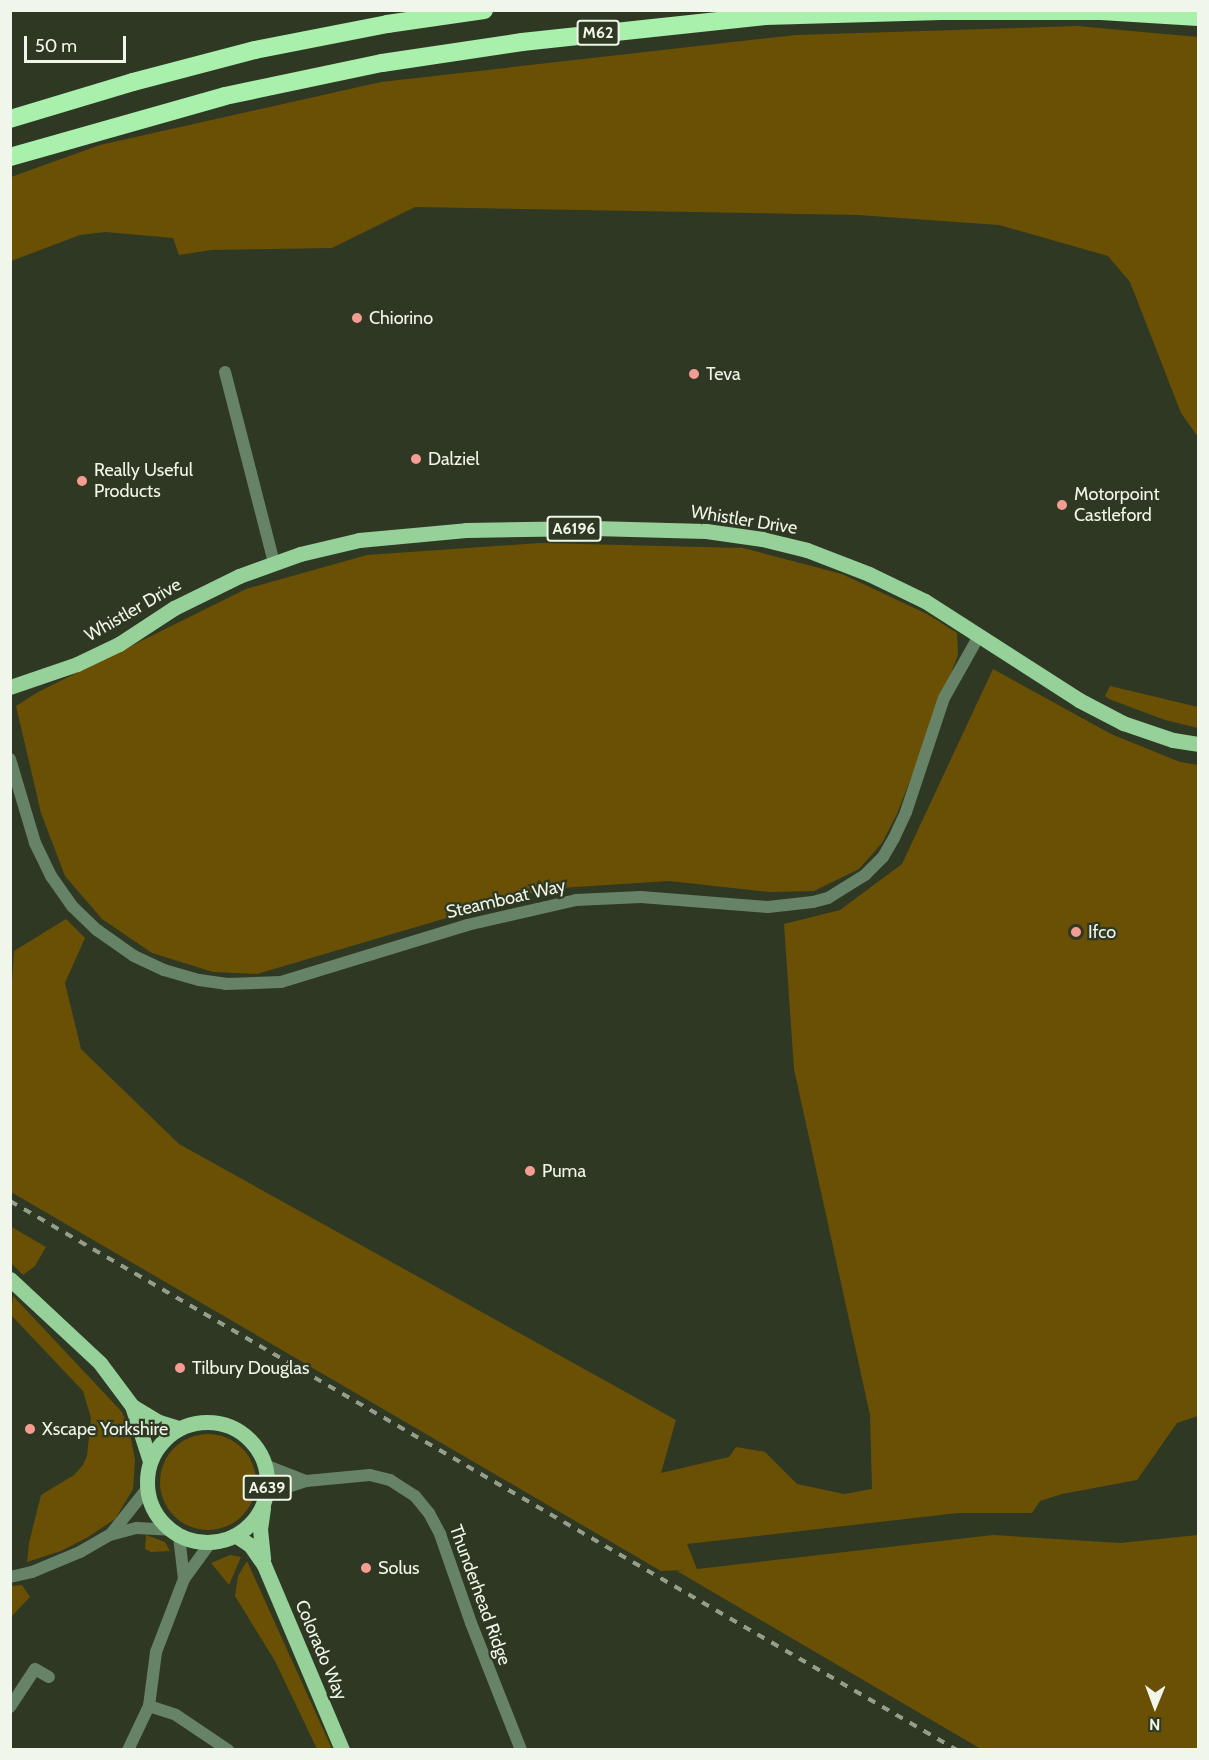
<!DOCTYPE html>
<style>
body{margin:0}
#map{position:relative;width:1209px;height:1760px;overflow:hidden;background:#2f3823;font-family:Cabin,sans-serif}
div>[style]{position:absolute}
.green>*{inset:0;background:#6a5004}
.round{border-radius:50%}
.street>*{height:12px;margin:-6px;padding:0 6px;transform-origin:6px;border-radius:6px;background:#668367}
.primary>*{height:15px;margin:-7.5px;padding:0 7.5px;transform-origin:7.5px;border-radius:7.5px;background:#95d198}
.primary>.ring{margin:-7.5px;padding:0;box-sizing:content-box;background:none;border:15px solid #95d198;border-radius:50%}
.highway>*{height:18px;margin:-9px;padding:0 9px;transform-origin:9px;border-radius:9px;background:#a8f0ab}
.rail>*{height:4px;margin-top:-2px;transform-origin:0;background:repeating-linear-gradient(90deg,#959d8c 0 8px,transparent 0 16px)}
.dots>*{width:16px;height:16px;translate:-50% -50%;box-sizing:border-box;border:3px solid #2f3823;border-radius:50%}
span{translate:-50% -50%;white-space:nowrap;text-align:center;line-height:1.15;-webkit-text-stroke:4.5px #2f3823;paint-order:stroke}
.shield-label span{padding:2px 4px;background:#2f3823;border:2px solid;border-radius:4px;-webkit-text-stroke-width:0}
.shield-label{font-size:16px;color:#f0f6e9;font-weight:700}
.poi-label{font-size:18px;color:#f0f6e9}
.left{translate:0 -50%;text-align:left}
.street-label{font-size:18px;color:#f0f6e9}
.frame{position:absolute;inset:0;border:12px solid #f0f6e9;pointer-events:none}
.north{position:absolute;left:1125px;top:1676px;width:60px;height:60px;-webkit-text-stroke:4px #2f3823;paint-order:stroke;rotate:181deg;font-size:16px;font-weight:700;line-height:24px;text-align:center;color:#f0f6e9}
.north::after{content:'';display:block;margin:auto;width:21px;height:27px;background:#f0f6e9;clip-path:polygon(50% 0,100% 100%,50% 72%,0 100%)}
.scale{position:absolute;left:24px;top:36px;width:102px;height:27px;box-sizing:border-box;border:3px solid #f0f6e9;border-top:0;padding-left:8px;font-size:18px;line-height:21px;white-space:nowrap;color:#f0f6e9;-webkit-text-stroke:4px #2f3823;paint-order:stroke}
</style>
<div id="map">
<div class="green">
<div style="clip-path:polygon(1077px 26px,1198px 37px,1198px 437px,1181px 413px,1130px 282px,1108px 256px,999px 225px,858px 215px,415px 207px,332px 248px,212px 250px,179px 255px,173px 238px,105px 232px,80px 235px,11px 261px,11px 177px,100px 145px,381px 82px,796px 35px)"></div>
<div style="clip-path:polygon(540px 543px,743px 548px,842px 574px,927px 614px,957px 633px,958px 655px,897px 814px,882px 843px,859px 869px,814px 891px,769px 892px,669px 881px,545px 889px,257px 974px,213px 972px,152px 953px,102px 919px,65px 876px,41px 813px,16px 706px,38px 692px,246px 589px,367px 555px)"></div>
<div style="clip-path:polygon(993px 669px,1111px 734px,1180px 762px,1198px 765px,1198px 1416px,1177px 1423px,1137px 1480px,1062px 1494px,1040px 1501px,1032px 1513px,958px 1513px,687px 1544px,697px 1569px,993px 1535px,1120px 1543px,1198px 1535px,1198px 1749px,981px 1749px,677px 1571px,685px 1570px,661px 1571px,11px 1192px,10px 1012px,14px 951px,66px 919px,85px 938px,65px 983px,81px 1049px,179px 1144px,676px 1420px,661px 1473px,729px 1457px,736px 1447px,765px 1452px,797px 1484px,844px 1494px,872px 1489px,870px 1415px,794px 1069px,784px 924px,840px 910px,902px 864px)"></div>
<div style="clip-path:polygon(1110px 686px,1198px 707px,1198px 728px,1165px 720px,1109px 699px,1105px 696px)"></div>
<div style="clip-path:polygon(10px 1226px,46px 1247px,35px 1266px,23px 1275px,11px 1263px)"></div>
<div style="clip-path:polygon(13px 1296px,122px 1412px,129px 1428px,135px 1460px,133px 1489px,115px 1519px,88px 1537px,61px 1551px,27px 1562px,29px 1543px,41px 1495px,74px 1475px,83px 1465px,87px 1456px,91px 1418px,83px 1391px,11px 1315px)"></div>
<div class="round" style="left:160px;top:1434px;width:96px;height:96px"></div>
<div style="clip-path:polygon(146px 1535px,165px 1542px,170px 1551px,151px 1552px,145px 1549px)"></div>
<div style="clip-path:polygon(230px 1555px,241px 1557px,229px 1585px,211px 1563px)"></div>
<div style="clip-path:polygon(247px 1561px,332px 1749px,317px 1749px,275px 1661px,235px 1596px,238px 1576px)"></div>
<div style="clip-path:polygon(22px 1585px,30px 1597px,11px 1617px,11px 1586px)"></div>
</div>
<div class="street">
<div style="left:225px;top:372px;width:197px;rotate:75.6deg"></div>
<div style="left:10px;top:759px;width:88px;rotate:73.4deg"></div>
<div style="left:35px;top:843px;width:37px;rotate:64deg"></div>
<div style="left:51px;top:876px;width:37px;rotate:55deg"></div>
<div style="left:72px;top:906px;width:35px;rotate:44deg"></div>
<div style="left:97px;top:930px;width:45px;rotate:35.1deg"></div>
<div style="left:134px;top:956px;width:33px;rotate:25deg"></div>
<div style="left:164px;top:970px;width:36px;rotate:16deg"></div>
<div style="left:199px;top:980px;width:27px;rotate:8deg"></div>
<div style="left:226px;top:984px;width:55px;rotate:-2.1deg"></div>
<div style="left:281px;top:982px;width:195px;rotate:-17deg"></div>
<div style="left:467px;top:925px;width:112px;rotate:-12.9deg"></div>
<div style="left:576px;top:900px;width:65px;rotate:-2.6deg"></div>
<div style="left:641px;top:897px;width:127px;rotate:4.5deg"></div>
<div style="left:768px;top:907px;width:45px;rotate:-6.3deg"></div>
<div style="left:813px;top:902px;width:16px;rotate:-15deg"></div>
<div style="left:828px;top:898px;width:44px;rotate:-31.9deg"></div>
<div style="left:865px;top:875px;width:25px;rotate:-45deg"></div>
<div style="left:883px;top:857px;width:22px;rotate:-60deg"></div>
<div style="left:894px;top:838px;width:29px;rotate:-65deg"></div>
<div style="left:906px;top:812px;width:120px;rotate:-71.6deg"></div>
<div style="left:944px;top:698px;width:71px;rotate:-60.6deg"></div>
<div style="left:265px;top:1465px;width:44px;rotate:21.3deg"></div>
<div style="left:266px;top:1494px;width:42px;rotate:-18deg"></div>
<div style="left:306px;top:1481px;width:64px;rotate:-5.4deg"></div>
<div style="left:370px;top:1475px;width:21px;rotate:14deg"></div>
<div style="left:390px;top:1480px;width:30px;rotate:33deg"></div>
<div style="left:415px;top:1496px;width:22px;rotate:51deg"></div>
<div style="left:429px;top:1513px;width:24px;rotate:62deg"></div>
<div style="left:440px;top:1534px;width:94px;rotate:70.8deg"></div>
<div style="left:471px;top:1623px;width:136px;rotate:68.5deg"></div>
<div style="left:111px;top:1534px;width:56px;rotate:-51.5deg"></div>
<div style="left:179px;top:1536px;width:43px;rotate:83.4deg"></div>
<div style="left:10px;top:1577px;width:23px;rotate:-13deg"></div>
<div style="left:32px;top:1572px;width:52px;rotate:-22.6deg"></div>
<div style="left:80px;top:1552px;width:34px;rotate:-30deg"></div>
<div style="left:110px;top:1535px;width:28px;rotate:-15deg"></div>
<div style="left:137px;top:1528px;width:33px;rotate:3deg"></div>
<div style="left:149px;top:1706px;width:28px;rotate:18deg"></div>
<div style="left:176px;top:1715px;width:63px;rotate:33.9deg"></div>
<div style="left:10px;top:1707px;width:45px;rotate:-56.7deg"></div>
<div style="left:35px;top:1669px;width:16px;rotate:30deg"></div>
<div style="left:128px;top:1750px;width:49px;rotate:-64.5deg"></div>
<div style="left:149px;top:1706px;width:54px;rotate:-82.6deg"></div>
<div style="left:156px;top:1652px;width:78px;rotate:-69deg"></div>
<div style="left:184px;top:1579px;width:46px;rotate:-53.9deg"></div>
</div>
<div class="primary">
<div style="left:10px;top:687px;width:71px;rotate:-18.9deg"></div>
<div style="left:77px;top:664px;width:47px;rotate:-25.5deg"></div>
<div style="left:119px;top:644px;width:66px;rotate:-33.2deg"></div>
<div style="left:174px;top:608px;width:72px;rotate:-26.2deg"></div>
<div style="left:239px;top:576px;width:65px;rotate:-19.8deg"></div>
<div style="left:300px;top:554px;width:61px;rotate:-13.3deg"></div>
<div style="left:359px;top:540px;width:107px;rotate:-5.3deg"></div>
<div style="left:466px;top:530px;width:127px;rotate:-0.9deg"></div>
<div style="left:593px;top:528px;width:113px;rotate:1.5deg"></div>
<div style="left:706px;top:531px;width:57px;rotate:8.1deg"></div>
<div style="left:762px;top:539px;width:46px;rotate:13.7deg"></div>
<div style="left:807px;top:550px;width:66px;rotate:21.2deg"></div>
<div style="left:869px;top:574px;width:62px;rotate:25.7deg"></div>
<div style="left:925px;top:601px;width:183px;rotate:32.7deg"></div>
<div style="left:1079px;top:700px;width:50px;rotate:27.6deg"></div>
<div style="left:1123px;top:723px;width:53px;rotate:18.8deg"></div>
<div style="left:1173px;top:740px;width:25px;rotate:9deg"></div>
<div style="left:10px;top:1279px;width:123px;rotate:43deg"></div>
<div style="left:100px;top:1363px;width:54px;rotate:53.3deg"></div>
<div style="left:132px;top:1406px;width:58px;rotate:71.9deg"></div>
<div style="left:132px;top:1406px;width:31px;rotate:31deg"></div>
<div style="left:159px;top:1422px;width:21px;rotate:17deg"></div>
<div class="ring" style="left:147px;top:1422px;width:105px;height:105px"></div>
<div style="left:263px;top:1508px;width:21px;rotate:98deg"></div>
<div style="left:260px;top:1529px;width:30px;rotate:84deg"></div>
<div style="left:235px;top:1535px;width:18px;rotate:34deg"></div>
<div style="left:250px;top:1545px;width:24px;rotate:55deg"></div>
<div style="left:264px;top:1565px;width:201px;rotate:67.1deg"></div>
</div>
<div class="highway">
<div style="left:10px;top:119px;width:128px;rotate:-16.7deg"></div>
<div style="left:133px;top:82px;width:126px;rotate:-14.7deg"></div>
<div style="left:255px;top:50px;width:135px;rotate:-11.1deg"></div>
<div style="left:387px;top:24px;width:98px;rotate:-8.2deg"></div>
<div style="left:10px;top:157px;width:223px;rotate:-15.8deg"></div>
<div style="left:225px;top:96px;width:160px;rotate:-11.9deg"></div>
<div style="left:382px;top:63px;width:142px;rotate:-8.5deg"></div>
<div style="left:522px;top:42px;width:244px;rotate:-6.1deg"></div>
<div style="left:765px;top:16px;width:176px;rotate:-1.6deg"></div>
<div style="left:941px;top:11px;width:160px"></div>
<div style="left:1101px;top:11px;width:97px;rotate:3.5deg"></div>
</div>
<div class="rail">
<div style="left:10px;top:1201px;width:1095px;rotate:30.1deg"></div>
</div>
<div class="dots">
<div style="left:357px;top:318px;background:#f59c93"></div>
<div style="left:694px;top:374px;background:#f59c93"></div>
<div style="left:416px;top:459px;background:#f59c93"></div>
<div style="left:82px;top:481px;background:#f59c93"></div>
<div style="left:1062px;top:505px;background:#f59c93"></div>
<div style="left:1076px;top:932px;background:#f59c93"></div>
<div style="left:530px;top:1171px;background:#f59c93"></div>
<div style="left:180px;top:1368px;background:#f59c93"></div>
<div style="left:30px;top:1429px;background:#f59c93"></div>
<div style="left:366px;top:1568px;background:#f59c93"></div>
</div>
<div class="shield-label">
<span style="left:598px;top:33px">M62</span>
<span style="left:574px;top:529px">A6196</span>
<span style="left:267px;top:1488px">A639</span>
</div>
<div class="poi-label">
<span class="left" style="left:369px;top:318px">Chiorino</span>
<span class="left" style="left:706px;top:374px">Teva</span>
<span class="left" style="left:428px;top:459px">Dalziel</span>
<span class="left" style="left:94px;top:481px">Really Useful<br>Products</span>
<span class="left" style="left:1074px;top:505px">Motorpoint<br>Castleford</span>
<span class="left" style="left:1088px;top:932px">Ifco</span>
<span class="left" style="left:542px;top:1171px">Puma</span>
<span class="left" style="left:192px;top:1368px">Tilbury Douglas</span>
<span class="left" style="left:42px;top:1429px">Xscape Yorkshire</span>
<span class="left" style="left:378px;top:1568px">Solus</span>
</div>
<div class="street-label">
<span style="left:744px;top:520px;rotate:9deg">Whistler Drive</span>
<span style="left:133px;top:610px;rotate:-30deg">Whistler Drive</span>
<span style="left:506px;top:899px;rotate:-13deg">Steamboat Way</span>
<span style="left:480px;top:1595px;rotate:70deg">Thunderhead Ridge</span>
<span style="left:321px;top:1650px;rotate:67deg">Colorado Way</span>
</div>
<div class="frame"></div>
<div class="north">N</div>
<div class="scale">50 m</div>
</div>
